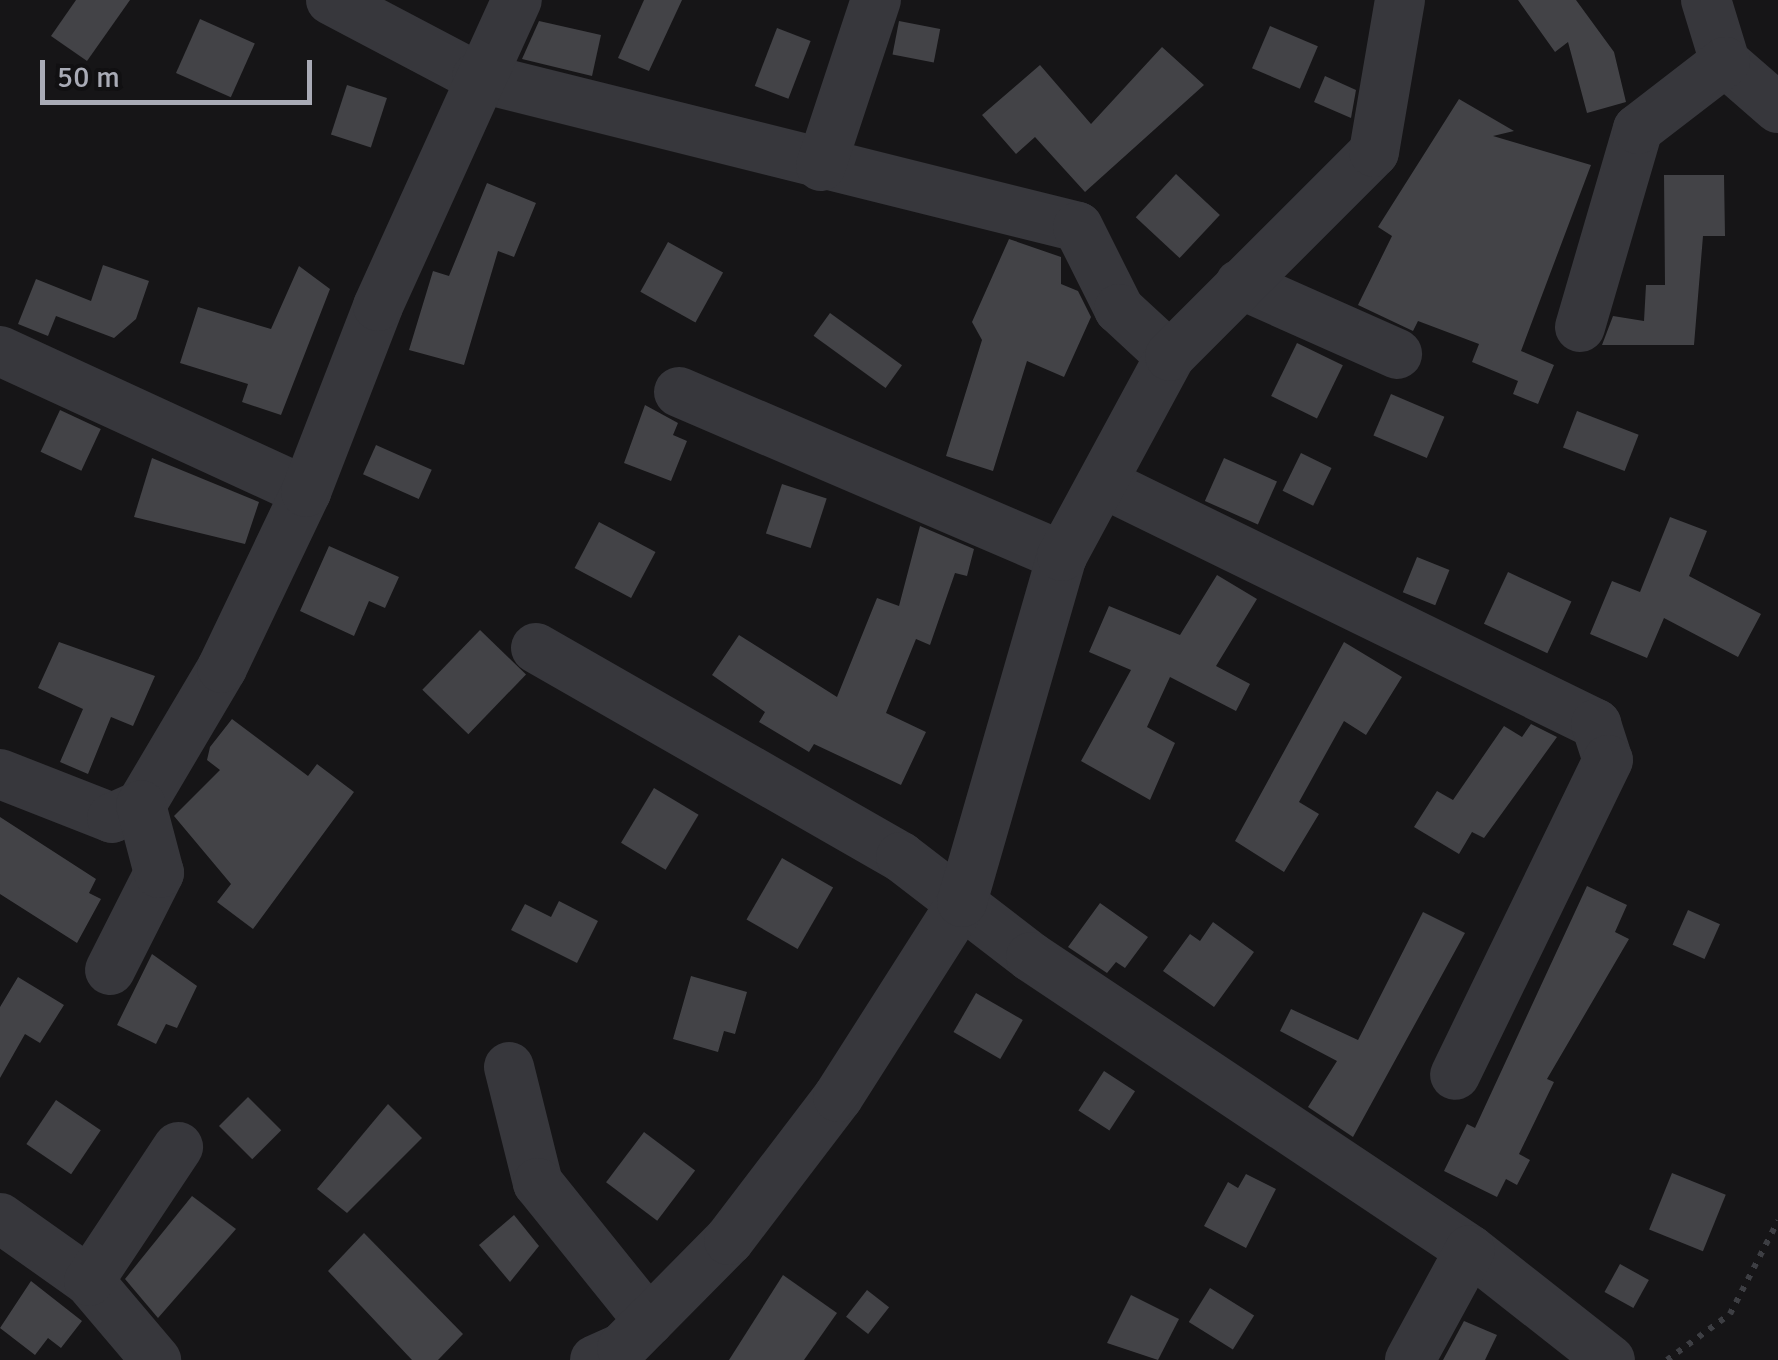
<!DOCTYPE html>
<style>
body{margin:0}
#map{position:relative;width:1778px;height:1360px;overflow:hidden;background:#161517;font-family:Signika,sans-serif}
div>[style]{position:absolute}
.building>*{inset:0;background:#434347;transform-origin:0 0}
.path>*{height:6px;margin-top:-3px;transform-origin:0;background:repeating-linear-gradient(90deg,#3d3e43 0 5px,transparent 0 13px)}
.minor>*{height:50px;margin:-25px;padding:0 25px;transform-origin:25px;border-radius:25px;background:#37373c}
span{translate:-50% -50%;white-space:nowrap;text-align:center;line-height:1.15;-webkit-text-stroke:8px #111012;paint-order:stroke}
.scale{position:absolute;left:40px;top:60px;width:272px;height:45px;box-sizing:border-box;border:5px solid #a9abb6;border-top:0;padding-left:12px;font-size:30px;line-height:35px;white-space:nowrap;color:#a9abb6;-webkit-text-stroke:8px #111012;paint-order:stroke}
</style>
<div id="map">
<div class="building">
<div style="clip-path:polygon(76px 0,130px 0,87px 61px,51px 36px)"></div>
<div style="clip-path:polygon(644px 0,682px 0,649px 71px,618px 58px)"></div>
<div style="clip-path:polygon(1518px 0,1576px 0,1614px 52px,1626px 102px,1587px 113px,1568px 42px,1555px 52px)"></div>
<div style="left:200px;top:19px;width:60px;height:59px;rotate:24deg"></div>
<div style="clip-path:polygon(539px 21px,601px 35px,592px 76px,522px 59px)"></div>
<div style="left:899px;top:21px;width:42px;height:34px;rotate:11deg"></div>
<div style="left:1270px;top:26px;width:52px;height:46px;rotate:23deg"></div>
<div style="left:777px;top:28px;width:36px;height:62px;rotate:21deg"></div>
<div style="clip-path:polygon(1162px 47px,1204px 85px,1085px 192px,1035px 137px,1016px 154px,982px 115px,1040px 65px,1091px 124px)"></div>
<div style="clip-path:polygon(1325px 76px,1356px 90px,1351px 118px,1314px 102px)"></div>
<div style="left:347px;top:85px;width:42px;height:52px;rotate:18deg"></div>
<div style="clip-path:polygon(1459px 99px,1514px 131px,1493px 136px,1591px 165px,1521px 351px,1554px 365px,1538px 404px,1513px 394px,1518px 381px,1472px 362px,1479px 344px,1418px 321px,1413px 331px,1358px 305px,1392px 236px,1378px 227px)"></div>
<div style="left:1176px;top:174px;width:60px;height:59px;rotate:43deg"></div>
<div style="clip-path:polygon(1664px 175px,1724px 175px,1725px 236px,1703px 236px,1694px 345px,1602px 345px,1613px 316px,1644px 321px,1646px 285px,1665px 285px)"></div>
<div style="clip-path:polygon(487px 183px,536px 203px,514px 257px,498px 251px,464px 365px,409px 350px,433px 271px,449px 276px)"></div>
<div style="clip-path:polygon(1009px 239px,1061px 257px,1061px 284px,1078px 291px,1091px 317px,1064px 377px,1027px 361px,993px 471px,946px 456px,982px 340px,972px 322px)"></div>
<div style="left:668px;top:242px;width:63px;height:57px;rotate:29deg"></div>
<div style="clip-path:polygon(103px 265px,149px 281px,136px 319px,114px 338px,56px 316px,48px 336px,18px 324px,36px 279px,91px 301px)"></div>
<div style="clip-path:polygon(299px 266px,330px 289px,281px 415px,242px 402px,248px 384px,180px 363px,198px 307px,271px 329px)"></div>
<div style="left:830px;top:313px;width:89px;height:28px;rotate:36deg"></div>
<div style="left:1297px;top:343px;width:51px;height:59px;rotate:26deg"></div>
<div style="left:1391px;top:394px;width:58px;height:45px;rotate:23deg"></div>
<div style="clip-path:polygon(645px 405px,678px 423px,673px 435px,687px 441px,671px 481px,624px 463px)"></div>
<div style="left:60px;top:410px;width:45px;height:46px;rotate:25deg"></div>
<div style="left:1577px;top:411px;width:66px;height:39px;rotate:21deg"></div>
<div style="left:376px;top:445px;width:61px;height:32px;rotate:24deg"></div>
<div style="left:1301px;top:453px;width:34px;height:42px;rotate:26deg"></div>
<div style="clip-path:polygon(152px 458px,259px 502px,245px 544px,134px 517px)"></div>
<div style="left:1224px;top:458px;width:58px;height:47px;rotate:24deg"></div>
<div style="left:782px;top:484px;width:47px;height:52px;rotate:18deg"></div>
<div style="clip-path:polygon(1670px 517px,1707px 531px,1689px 576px,1761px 614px,1738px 657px,1664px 618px,1647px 658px,1590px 634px,1612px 581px,1640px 592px)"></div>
<div style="left:599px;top:522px;width:64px;height:52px;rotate:28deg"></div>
<div style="clip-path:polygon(920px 526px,974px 549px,967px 576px,955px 573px,930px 645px,916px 639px,886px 713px,926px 732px,901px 785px,814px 744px,809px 752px,759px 722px,765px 712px,712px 675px,739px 635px,837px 697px,877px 598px,899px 606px)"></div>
<div style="clip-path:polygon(329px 546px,399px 577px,385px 608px,369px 601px,354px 636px,300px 611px)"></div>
<div style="left:1417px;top:557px;width:35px;height:38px;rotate:22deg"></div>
<div style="left:1508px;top:572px;width:70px;height:57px;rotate:25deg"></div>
<div style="clip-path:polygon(1217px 575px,1257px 599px,1216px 666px,1250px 684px,1236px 711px,1170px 677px,1147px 727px,1175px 743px,1150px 800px,1081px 761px,1131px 670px,1089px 652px,1109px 606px,1180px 635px)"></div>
<div style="left:480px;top:630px;width:64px;height:83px;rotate:44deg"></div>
<div style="clip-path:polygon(59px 642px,155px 676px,133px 726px,111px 717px,88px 774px,60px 762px,83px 709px,38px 688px)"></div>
<div style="clip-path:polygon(1344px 642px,1402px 677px,1366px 735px,1344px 721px,1299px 802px,1319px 814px,1284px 872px,1235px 841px)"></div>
<div style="clip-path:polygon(232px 719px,308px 776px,317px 764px,354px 792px,253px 929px,217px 902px,231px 884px,174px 816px,220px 770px,207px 760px,210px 747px)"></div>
<div style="clip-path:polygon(1531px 724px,1557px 737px,1484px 838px,1472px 832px,1459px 854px,1414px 827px,1437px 791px,1453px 800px,1504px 726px,1522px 737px)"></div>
<div style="left:654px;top:788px;width:52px;height:64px;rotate:31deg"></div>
<div style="clip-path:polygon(0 817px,96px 879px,89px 893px,101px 899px,77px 943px,0 894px)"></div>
<div style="left:782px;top:858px;width:59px;height:71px;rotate:30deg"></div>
<div style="clip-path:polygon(1587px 886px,1627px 905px,1615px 932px,1629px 939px,1547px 1079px,1554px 1082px,1519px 1154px,1530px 1160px,1517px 1185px,1506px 1179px,1497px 1197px,1444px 1171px,1467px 1124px,1475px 1128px)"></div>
<div style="clip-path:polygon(559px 901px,598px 921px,577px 963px,511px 930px,525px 904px,551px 917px)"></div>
<div style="clip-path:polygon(1100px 903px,1148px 937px,1125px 968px,1116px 962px,1107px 973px,1068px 947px)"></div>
<div style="left:1688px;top:910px;width:35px;height:38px;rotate:24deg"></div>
<div style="clip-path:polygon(1423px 912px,1465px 933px,1353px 1137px,1308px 1107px,1337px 1061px,1280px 1031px,1291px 1009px,1358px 1040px)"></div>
<div style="clip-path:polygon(1213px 922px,1254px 952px,1214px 1007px,1163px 971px,1190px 934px,1200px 941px)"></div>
<div style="clip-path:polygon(152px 954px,197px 986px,177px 1028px,166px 1024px,156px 1044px,117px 1025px)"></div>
<div style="clip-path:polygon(691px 976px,747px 992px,735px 1034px,724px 1031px,718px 1052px,673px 1039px)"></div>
<div style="clip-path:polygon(18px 977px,64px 1005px,40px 1043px,25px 1034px,0 1078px,0 1007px)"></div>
<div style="left:976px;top:993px;width:54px;height:45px;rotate:30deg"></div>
<div style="left:1104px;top:1071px;width:37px;height:47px;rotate:33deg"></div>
<div style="left:248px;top:1097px;width:47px;height:41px;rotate:45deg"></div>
<div style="left:56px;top:1100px;width:54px;height:53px;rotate:34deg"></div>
<div style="clip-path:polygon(388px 1104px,422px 1138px,347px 1213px,317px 1189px)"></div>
<div style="left:644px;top:1132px;width:64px;height:63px;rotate:37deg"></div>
<div style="left:1672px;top:1173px;width:58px;height:61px;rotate:22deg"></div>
<div style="clip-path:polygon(1246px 1174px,1276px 1189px,1246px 1248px,1204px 1226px,1228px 1182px,1238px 1188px)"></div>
<div style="clip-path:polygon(192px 1196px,236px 1229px,158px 1318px,125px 1279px)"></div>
<div style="clip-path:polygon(514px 1215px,539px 1246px,510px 1282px,479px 1245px)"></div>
<div style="clip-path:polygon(364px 1233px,463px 1334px,438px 1360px,412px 1360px,328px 1271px)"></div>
<div style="left:1620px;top:1264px;width:33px;height:32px;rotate:29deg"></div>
<div style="clip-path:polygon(783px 1275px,837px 1313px,804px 1360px,729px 1360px)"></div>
<div style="clip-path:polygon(31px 1281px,82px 1321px,61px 1348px,48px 1338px,35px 1355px,0 1328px)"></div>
<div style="left:1210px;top:1288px;width:52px;height:40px;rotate:32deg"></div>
<div style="left:867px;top:1290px;width:28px;height:34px;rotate:38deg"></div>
<div style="clip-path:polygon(1131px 1295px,1179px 1319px,1158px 1360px,1107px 1343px)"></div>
<div style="clip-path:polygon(1464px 1321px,1497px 1335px,1485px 1360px,1443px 1360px)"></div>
</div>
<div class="path">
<div style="left:1667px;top:1360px;width:78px;rotate:-36.1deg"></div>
<div style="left:1730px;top:1314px;width:105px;rotate:-62.7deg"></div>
</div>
<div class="minor">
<div style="left:331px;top:0;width:165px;rotate:27.8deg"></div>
<div style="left:477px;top:77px;width:619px;rotate:14.01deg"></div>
<div style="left:1078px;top:227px;width:92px;rotate:63.4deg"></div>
<div style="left:1119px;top:309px;width:69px;rotate:42.7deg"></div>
<div style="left:1706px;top:0;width:65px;rotate:73deg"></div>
<div style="left:1725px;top:62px;width:70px;rotate:41deg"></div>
<div style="left:821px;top:166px;width:175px;rotate:-71.7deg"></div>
<div style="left:1240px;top:284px;width:172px;rotate:24deg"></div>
<div style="left:1580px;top:327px;width:206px;rotate:-73.7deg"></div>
<div style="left:1638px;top:129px;width:110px;rotate:-37.6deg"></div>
<div style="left:0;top:351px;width:337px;rotate:24.7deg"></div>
<div style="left:679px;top:392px;width:417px;rotate:23.2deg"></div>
<div style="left:1105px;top:484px;width:547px;rotate:26.05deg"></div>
<div style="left:1596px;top:724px;width:38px;rotate:72deg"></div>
<div style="left:1608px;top:760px;width:350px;rotate:115.9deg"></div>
<div style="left:536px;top:648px;width:421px;rotate:29.8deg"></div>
<div style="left:901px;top:857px;width:164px;rotate:37.6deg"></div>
<div style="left:1031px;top:957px;width:528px;rotate:33.72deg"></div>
<div style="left:1470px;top:1250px;width:178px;rotate:38.2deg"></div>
<div style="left:0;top:774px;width:120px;rotate:21.4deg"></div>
<div style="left:112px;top:818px;width:32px;rotate:-24deg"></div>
<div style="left:141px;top:805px;width:159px;rotate:-59.4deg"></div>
<div style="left:222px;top:668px;width:195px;rotate:-64.5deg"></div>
<div style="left:306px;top:492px;width:199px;rotate:-68.8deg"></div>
<div style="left:378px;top:306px;width:336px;rotate:-65.6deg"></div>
<div style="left:110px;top:970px;width:109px;rotate:-63.2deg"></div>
<div style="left:159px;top:873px;width:70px;rotate:-104.8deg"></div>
<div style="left:509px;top:1067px;width:120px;rotate:76deg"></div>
<div style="left:538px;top:1183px;width:177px;rotate:51.2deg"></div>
<div style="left:0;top:1218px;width:109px;rotate:35.3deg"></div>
<div style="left:89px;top:1281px;width:104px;rotate:49.7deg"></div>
<div style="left:89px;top:1281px;width:161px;rotate:-56.4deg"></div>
<div style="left:595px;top:1360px;width:30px;rotate:-24deg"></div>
<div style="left:622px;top:1348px;width:152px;rotate:-45.3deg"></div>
<div style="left:729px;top:1240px;width:180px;rotate:-52.7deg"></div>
<div style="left:838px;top:1097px;width:231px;rotate:-57.5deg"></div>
<div style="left:962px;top:902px;width:360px;rotate:-73.9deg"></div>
<div style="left:1062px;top:556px;width:227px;rotate:-61.6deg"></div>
<div style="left:1170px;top:356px;width:288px;rotate:-45deg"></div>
<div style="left:1374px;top:152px;width:154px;rotate:-80.3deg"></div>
<div style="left:1410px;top:1360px;width:125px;rotate:-61.4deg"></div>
</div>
<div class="scale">50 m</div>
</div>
